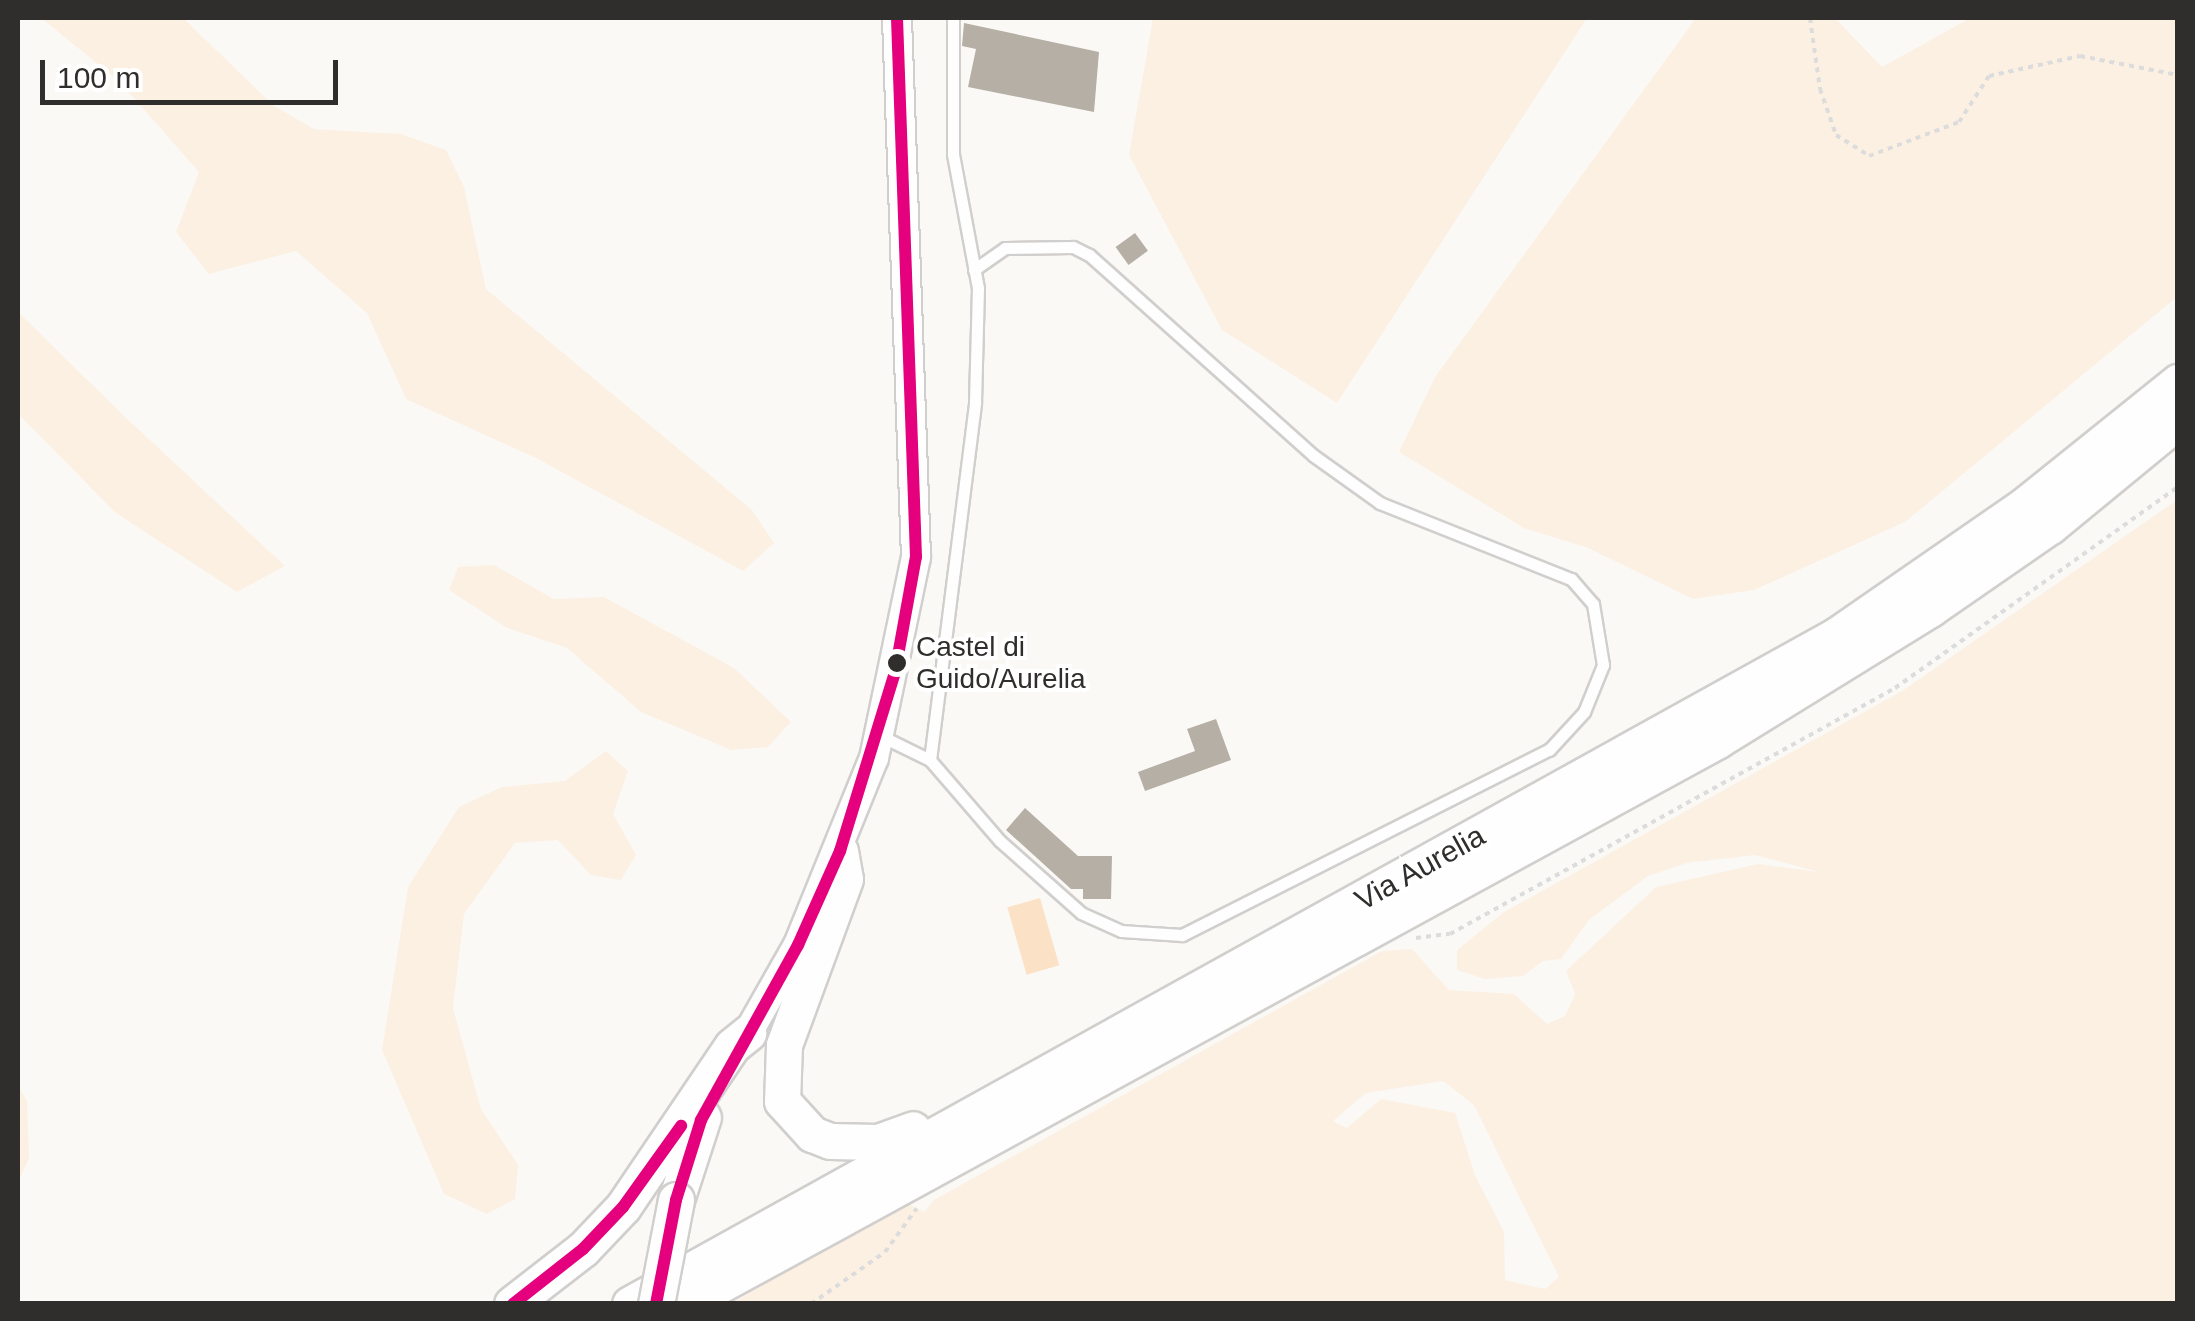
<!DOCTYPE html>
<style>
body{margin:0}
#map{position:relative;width:2195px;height:1321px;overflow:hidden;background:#fbf9f6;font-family:Helvetica,sans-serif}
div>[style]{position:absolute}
.green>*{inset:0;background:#fcf0e3}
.water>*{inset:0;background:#fbe1c5;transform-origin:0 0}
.building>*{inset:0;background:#b6afa6;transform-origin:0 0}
.path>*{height:4px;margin-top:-2px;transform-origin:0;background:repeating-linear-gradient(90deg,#dddcdc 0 5px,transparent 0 10px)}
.roads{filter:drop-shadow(2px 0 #d1cfcd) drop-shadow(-2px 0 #d1cfcd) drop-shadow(0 2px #d1cfcd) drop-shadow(0 -2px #d1cfcd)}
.service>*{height:11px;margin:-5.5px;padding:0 5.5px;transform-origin:5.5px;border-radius:5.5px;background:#fefefe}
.tertiary>*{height:28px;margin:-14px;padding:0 14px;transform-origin:14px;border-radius:14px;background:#fefefe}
.trunk>*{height:35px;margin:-17.5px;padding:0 17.5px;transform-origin:17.5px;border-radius:17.5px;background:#fefefe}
.bridges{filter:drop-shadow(2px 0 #d1cfcd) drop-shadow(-2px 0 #d1cfcd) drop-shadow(0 2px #d1cfcd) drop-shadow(0 -2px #d1cfcd)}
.trunk-bridge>*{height:35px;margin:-17.5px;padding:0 17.5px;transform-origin:17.5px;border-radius:17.5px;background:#fefefe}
.bus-1>*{height:12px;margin:-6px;padding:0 6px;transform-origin:6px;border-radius:6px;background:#e5007d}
.dots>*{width:28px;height:28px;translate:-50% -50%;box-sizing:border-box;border:5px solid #fff;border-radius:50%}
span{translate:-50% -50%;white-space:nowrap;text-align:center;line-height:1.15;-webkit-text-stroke:8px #fff;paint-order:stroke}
.bus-label{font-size:28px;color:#302e2c}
.left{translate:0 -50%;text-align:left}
.street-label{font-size:30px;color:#302e2c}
.frame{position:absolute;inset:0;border:20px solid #302e2c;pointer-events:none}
.scale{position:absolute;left:40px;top:60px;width:298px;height:45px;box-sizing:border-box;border:5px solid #302e2c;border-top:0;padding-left:12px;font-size:30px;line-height:35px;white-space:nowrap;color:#302e2c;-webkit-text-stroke:8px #fff;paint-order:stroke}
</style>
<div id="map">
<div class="green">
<div style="clip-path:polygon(41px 18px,183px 18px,274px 106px,314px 129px,401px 134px,446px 150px,464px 187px,486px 289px,752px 510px,774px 543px,743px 571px,536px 458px,406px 399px,367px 313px,296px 251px,209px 274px,176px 232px,199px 172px,119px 81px)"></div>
<div style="clip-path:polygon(1153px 18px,1587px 18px,1337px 403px,1222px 330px,1129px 155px)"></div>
<div style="clip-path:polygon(1696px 18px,1835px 18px,1882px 67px,1970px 18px,2177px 18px,2178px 296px,1905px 522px,1754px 590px,1693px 599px,1588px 548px,1524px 528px,1399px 452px,1435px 377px)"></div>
<div style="clip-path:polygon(18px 312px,123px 415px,285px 566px,237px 592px,116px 513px,18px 414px)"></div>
<div style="clip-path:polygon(evenodd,2177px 500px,2177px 1303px,731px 1304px,903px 1201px,924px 1212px,934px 1200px,1382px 951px,1412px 949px,1449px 990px,1514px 994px,1547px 1024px,1565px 1016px,1575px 994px,1566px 971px,1656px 887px,1758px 864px,1819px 872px,1755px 855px,1687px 863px,1648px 876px,1589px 920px,1561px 959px,1543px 961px,1523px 976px,1485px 979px,1457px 970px,1457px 950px,1504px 912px,1902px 691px,2177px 500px,1443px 1081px,1474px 1105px,1559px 1277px,1545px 1289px,1505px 1280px,1504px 1232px,1475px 1175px,1455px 1113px,1381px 1099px,1347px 1128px,1333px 1121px,1366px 1093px,1443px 1081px)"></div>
<div style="clip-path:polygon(494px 565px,554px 599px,604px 597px,734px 668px,791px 722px,768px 747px,731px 750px,641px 712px,567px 648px,507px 628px,449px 590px,458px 567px)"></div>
<div style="clip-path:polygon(606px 751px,628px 771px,613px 814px,636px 855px,621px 880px,591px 875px,558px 840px,515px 843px,464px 914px,453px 1008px,481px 1109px,518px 1165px,515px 1199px,487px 1214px,444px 1194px,382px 1050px,408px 887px,459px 807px,502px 787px,565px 781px)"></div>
<div style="clip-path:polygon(18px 1086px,27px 1101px,29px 1158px,19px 1180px)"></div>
</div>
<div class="water">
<div style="left:1040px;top:898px;width:70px;height:34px;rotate:74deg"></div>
</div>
<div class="building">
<div style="clip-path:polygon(964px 23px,1099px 52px,1094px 112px,968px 87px,976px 49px,962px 46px)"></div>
<div style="left:1135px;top:233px;width:22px;height:24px;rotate:54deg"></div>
<div style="clip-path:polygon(1216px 719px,1231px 760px,1145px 791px,1138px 772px,1195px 751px,1187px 729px)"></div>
<div style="clip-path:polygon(1025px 808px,1078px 856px,1112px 856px,1111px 899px,1083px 899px,1083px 889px,1071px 889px,1006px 830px)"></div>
</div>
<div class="path">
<div style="left:1810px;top:18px;width:72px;rotate:82deg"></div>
<div style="left:1820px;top:89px;width:49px;rotate:70.8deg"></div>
<div style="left:1836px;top:135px;width:39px;rotate:32deg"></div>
<div style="left:1869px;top:156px;width:96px;rotate:-20.7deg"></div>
<div style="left:1959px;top:122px;width:55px;rotate:-56.9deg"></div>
<div style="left:1989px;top:76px;width:93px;rotate:-12.4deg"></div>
<div style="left:2080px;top:56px;width:100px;rotate:11deg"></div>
<div style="left:1416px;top:938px;width:34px;rotate:-7deg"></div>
<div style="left:1450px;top:934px;width:508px;rotate:-28.93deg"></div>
<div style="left:1895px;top:688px;width:347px;rotate:-35.4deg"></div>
<div style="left:811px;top:1304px;width:90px;rotate:-35.1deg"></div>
<div style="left:885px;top:1252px;width:54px;rotate:-54deg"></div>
</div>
<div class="roads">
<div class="service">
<div style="left:879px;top:735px;width:57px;rotate:26.1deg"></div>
<div style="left:930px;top:760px;width:107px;rotate:49.2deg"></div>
<div style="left:1000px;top:841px;width:108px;rotate:41.6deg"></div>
<div style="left:1081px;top:913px;width:44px;rotate:24.2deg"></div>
<div style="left:1121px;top:931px;width:61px;rotate:3.8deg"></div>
<div style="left:1182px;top:935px;width:411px;rotate:-26.8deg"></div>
<div style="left:1549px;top:750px;width:52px;rotate:-47.4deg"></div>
<div style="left:1584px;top:712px;width:51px;rotate:-68deg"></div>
<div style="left:1603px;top:665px;width:62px;rotate:-99.3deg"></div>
<div style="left:1593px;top:604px;width:33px;rotate:-131deg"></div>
<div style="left:1571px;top:579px;width:206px;rotate:-158.3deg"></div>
<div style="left:1380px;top:503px;width:81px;rotate:-144.5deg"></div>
<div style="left:1314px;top:456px;width:302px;rotate:-138.2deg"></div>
<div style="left:1089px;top:255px;width:18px;rotate:-153deg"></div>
<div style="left:1073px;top:247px;width:68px;rotate:179.2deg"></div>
<div style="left:1005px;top:248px;width:38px;rotate:145deg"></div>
<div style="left:930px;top:760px;width:361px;rotate:-82.8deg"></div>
<div style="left:975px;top:402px;width:114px;rotate:-88.5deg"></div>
<div style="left:978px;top:288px;width:136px;rotate:-100.6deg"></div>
<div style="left:953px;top:154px;width:136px;rotate:-90deg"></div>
</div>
<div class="tertiary">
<div style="left:748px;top:1033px;width:101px;rotate:-60.4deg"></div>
<div style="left:798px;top:945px;width:202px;rotate:-67.9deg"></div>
<div style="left:874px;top:758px;width:205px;rotate:-78.2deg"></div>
<div style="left:916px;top:557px;width:539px;rotate:-92.02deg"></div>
</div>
<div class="trunk">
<div style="left:840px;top:851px;width:28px;rotate:80deg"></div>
<div style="left:845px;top:879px;width:177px;rotate:110.2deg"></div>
<div style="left:784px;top:1045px;width:56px;rotate:92deg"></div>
<div style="left:782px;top:1101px;width:45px;rotate:47.7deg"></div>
<div style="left:812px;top:1134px;width:19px;rotate:21deg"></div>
<div style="left:830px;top:1141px;width:48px;rotate:1.2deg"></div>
<div style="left:878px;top:1142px;width:37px;rotate:-20deg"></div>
<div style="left:676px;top:1200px;width:87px;rotate:-72deg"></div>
<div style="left:512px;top:1304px;width:90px;rotate:-37.8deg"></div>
<div style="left:583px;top:1249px;width:58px;rotate:-46.4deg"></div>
<div style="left:623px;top:1207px;width:194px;rotate:-55.9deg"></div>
<div style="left:732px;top:1046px;width:21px;rotate:-39deg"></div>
<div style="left:630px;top:1304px;width:1380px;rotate:-29deg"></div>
<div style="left:1837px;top:635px;width:230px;rotate:-34.7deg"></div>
<div style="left:2026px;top:504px;width:195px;rotate:-38.8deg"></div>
<div style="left:685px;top:1304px;width:1177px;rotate:-28.63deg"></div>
<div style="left:1718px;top:740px;width:249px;rotate:-31.7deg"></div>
<div style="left:1930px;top:609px;width:146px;rotate:-34.7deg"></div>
<div style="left:2050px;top:526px;width:166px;rotate:-39.4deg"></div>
</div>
</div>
<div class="bridges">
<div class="trunk-bridge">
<div style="left:656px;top:1304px;width:106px;rotate:-79.1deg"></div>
</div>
</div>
<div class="bus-1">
<div style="left:513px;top:1304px;width:89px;rotate:-38.2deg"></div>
<div style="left:583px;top:1249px;width:58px;rotate:-46.4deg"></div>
<div style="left:623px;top:1207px;width:100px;rotate:-54.4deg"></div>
<div style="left:656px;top:1304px;width:106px;rotate:-79.1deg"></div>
<div style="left:676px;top:1200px;width:84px;rotate:-72.6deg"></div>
<div style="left:701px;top:1120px;width:200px;rotate:-61deg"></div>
<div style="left:798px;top:945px;width:103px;rotate:-65.9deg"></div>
<div style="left:840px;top:851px;width:187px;rotate:-72.9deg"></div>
<div style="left:895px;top:672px;width:117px;rotate:-79.7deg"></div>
<div style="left:916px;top:557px;width:539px;rotate:-92.02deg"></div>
</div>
<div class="dots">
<div style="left:897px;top:663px;background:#302e2c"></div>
</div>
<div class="bus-label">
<span class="left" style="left:916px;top:663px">Castel di<br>Guido/Aurelia</span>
</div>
<div class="street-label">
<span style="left:1420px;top:868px;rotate:-29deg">Via Aurelia</span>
</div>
<div class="frame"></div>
<div class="scale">100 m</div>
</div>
